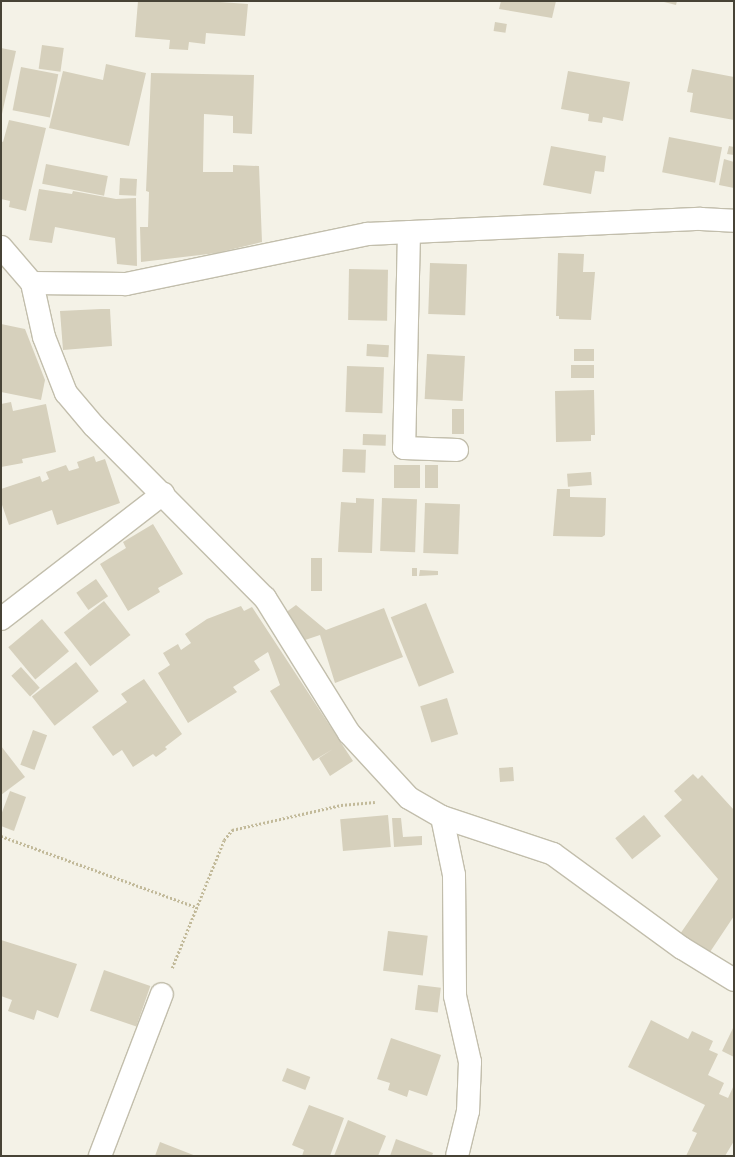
<!DOCTYPE html>
<style>
body{margin:0}
#map{position:relative;width:735px;height:1157px;overflow:hidden;background:#f4f2e7;font-family:"Roboto Condensed",sans-serif}
div>[style]{position:absolute}
.building>*{inset:0;background:#d6d0bc;transform-origin:0 0}
.path>*{height:2.5px;margin-top:-1.25px;transform-origin:0;background:repeating-linear-gradient(90deg,#c2ba9a 0 2px,transparent 0 4px)}
.roads{filter:drop-shadow(1px 0 #c2beac) drop-shadow(-1px 0 #c2beac) drop-shadow(0 1px #c2beac) drop-shadow(0 -1px #c2beac)}
.minor>*{height:22px;margin:-11px;padding:0 11px;transform-origin:11px;border-radius:11px;background:#fff}
span{translate:-50% -50%;white-space:nowrap;text-align:center;line-height:1.15;-webkit-text-stroke:4px #fff;paint-order:stroke}
.frame{position:absolute;inset:0;border:2px solid #474336;pointer-events:none}
</style>
<div id="map">
<div class="building">
<div style="clip-path:polygon(138px 1px,206px 1px,248px 4px,245px 36px,206px 33px,205px 44px,189px 42px,188px 50px,169px 49px,170px 40px,135px 37px)"></div>
<div style="clip-path:polygon(501px 1px,556px 1px,552px 18px,499px 9px)"></div>
<div style="clip-path:polygon(660px 1px,677px 1px,676px 5px)"></div>
<div style="left:495px;top:22px;width:12px;height:9px;rotate:9deg"></div>
<div style="left:42px;top:45px;width:22px;height:24px;rotate:8deg"></div>
<div style="clip-path:polygon(1px 48px,16px 51px,2px 114px,1px 114px)"></div>
<div style="clip-path:polygon(106px 64px,146px 73px,129px 146px,49px 128px,63px 71px,103px 80px)"></div>
<div style="left:21px;top:67px;width:38px;height:44px;rotate:11deg"></div>
<div style="clip-path:polygon(692px 69px,734px 77px,734px 120px,690px 112px,693px 93px,687px 92px)"></div>
<div style="clip-path:polygon(568px 71px,630px 82px,623px 121px,603px 117px,602px 123px,588px 121px,589px 114px,561px 109px)"></div>
<div style="clip-path:polygon(151px 73px,254px 75px,252px 134px,233px 133px,233px 116px,204px 114px,203px 172px,233px 172px,233px 165px,259px 166px,262px 242px,217px 253px,141px 262px,140px 227px,148px 227px,149px 192px,146px 191px)"></div>
<div style="clip-path:polygon(9px 120px,46px 128px,26px 211px,9px 207px,10px 201px,1px 199px,1px 141px,3px 142px)"></div>
<div style="left:669px;top:137px;width:54px;height:36px;rotate:11deg"></div>
<div style="clip-path:polygon(551px 146px,606px 156px,604px 172px,595px 171px,591px 194px,543px 185px)"></div>
<div style="clip-path:polygon(729px 146px,734px 147px,734px 155px,727px 154px)"></div>
<div style="clip-path:polygon(724px 159px,734px 162px,734px 188px,719px 185px)"></div>
<div style="left:46px;top:164px;width:63px;height:20px;rotate:11deg"></div>
<div style="left:120px;top:178px;width:17px;height:17px;rotate:3deg"></div>
<div style="clip-path:polygon(39px 189px,72px 194px,73px 191px,116px 199px,136px 198px,137px 266px,117px 264px,115px 238px,55px 227px,52px 243px,29px 240px)"></div>
<div style="clip-path:polygon(558px 253px,584px 254px,583px 272px,595px 272px,591px 320px,559px 319px,559px 316px,556px 316px)"></div>
<div style="left:430px;top:263px;width:37px;height:51px;rotate:2deg"></div>
<div style="left:349px;top:269px;width:39px;height:51px;rotate:1deg"></div>
<div style="clip-path:polygon(101px 309px,110px 309px,112px 346px,63px 350px,60px 311px)"></div>
<div style="clip-path:polygon(1px 324px,25px 329px,45px 380px,41px 400px,1px 392px)"></div>
<div style="left:367px;top:344px;width:22px;height:12px;rotate:3deg"></div>
<div style="left:574px;top:349px;width:20px;height:12px"></div>
<div style="left:427px;top:354px;width:38px;height:45px;rotate:3deg"></div>
<div style="left:571px;top:365px;width:23px;height:13px"></div>
<div style="left:347px;top:366px;width:37px;height:46px;rotate:2deg"></div>
<div style="clip-path:polygon(594px 390px,595px 435px,591px 435px,591px 441px,556px 442px,555px 391px)"></div>
<div style="clip-path:polygon(11px 402px,13px 411px,46px 404px,56px 452px,22px 459px,23px 463px,1px 467px,1px 404px)"></div>
<div style="left:452px;top:409px;width:12px;height:25px"></div>
<div style="left:363px;top:434px;width:23px;height:11px;rotate:2deg"></div>
<div style="left:343px;top:449px;width:23px;height:23px;rotate:2deg"></div>
<div style="clip-path:polygon(94px 456px,96px 462px,105px 459px,120px 503px,57px 525px,52px 510px,9px 525px,1px 502px,1px 489px,40px 476px,42px 482px,49px 479px,46px 472px,66px 465px,69px 471px,79px 468px,77px 462px)"></div>
<div style="left:394px;top:465px;width:26px;height:23px"></div>
<div style="left:425px;top:465px;width:13px;height:23px"></div>
<div style="left:591px;top:472px;width:13px;height:24px;rotate:86deg"></div>
<div style="clip-path:polygon(557px 489px,570px 489px,570px 497px,606px 498px,605px 535px,602px 537px,553px 536px)"></div>
<div style="clip-path:polygon(356px 498px,374px 499px,372px 553px,338px 552px,341px 502px,356px 503px)"></div>
<div style="left:382px;top:498px;width:35px;height:53px;rotate:2deg"></div>
<div style="left:425px;top:503px;width:35px;height:50px;rotate:2deg"></div>
<div style="clip-path:polygon(153px 524px,183px 574px,158px 588px,160px 592px,128px 611px,100px 564px,126px 548px,123px 542px)"></div>
<div style="left:311px;top:558px;width:11px;height:33px"></div>
<div style="left:412px;top:568px;width:5px;height:8px"></div>
<div style="clip-path:polygon(420px 570px,438px 571px,438px 575px,419px 576px)"></div>
<div style="left:96px;top:579px;width:21px;height:24px;rotate:55deg"></div>
<div style="left:104px;top:601px;width:43px;height:51px;rotate:52deg"></div>
<div style="left:426px;top:603px;width:75px;height:38px;rotate:68deg"></div>
<div style="clip-path:polygon(296px 605px,326px 630px,384px 608px,403px 657px,335px 683px,320px 635px,305px 640px,285px 613px)"></div>
<div style="clip-path:polygon(241px 606px,244px 611px,252px 607px,353px 761px,330px 776px,319px 758px,333px 749px,313px 761px,270px 691px,280px 685px,268px 652px,254px 661px,260px 670px,233px 687px,237px 692px,188px 723px,158px 673px,170px 665px,163px 653px,178px 644px,181px 650px,191px 643px,185px 634px,207px 619px)"></div>
<div style="left:42px;top:619px;width:42px;height:44px;rotate:50deg"></div>
<div style="left:76px;top:662px;width:37px;height:56px;rotate:52deg"></div>
<div style="left:21px;top:667px;width:28px;height:13px;rotate:48deg"></div>
<div style="clip-path:polygon(144px 679px,182px 734px,165px 747px,167px 749px,156px 757px,153px 754px,133px 767px,122px 750px,113px 756px,92px 727px,127px 702px,121px 694px)"></div>
<div style="left:447px;top:698px;width:38px;height:28px;rotate:73deg"></div>
<div style="left:33px;top:730px;width:15px;height:37px;rotate:20deg"></div>
<div style="clip-path:polygon(1px 746px,25px 777px,1px 795px)"></div>
<div style="left:513px;top:767px;width:14px;height:14px;rotate:86deg"></div>
<div style="clip-path:polygon(693px 774px,698px 779px,702px 775px,734px 810px,734px 916px,708px 955px,680px 934px,718px 879px,664px 816px,682px 800px,674px 791px)"></div>
<div style="clip-path:polygon(10px 791px,26px 797px,14px 831px,1px 826px,1px 815px)"></div>
<div style="left:388px;top:815px;width:32px;height:48px;rotate:85deg"></div>
<div style="left:644px;top:815px;width:27px;height:37px;rotate:51deg"></div>
<div style="clip-path:polygon(392px 818px,401px 818px,403px 837px,422px 836px,422px 845px,394px 847px)"></div>
<div style="left:388px;top:931px;width:40px;height:40px;rotate:7deg"></div>
<div style="clip-path:polygon(1px 940px,77px 964px,58px 1018px,37px 1010px,34px 1020px,8px 1011px,12px 1000px,1px 996px)"></div>
<div style="left:104px;top:970px;width:49px;height:43px;rotate:19deg"></div>
<div style="left:418px;top:985px;width:23px;height:25px;rotate:7deg"></div>
<div style="clip-path:polygon(651px 1020px,688px 1039px,692px 1031px,713px 1041px,709px 1050px,718px 1054px,708px 1075px,724px 1083px,719px 1094px,728px 1098px,734px 1085px,734px 1141px,725px 1156px,686px 1156px,697px 1133px,692px 1131px,705px 1105px,628px 1067px)"></div>
<div style="clip-path:polygon(734px 1026px,734px 1057px,722px 1051px)"></div>
<div style="clip-path:polygon(391px 1038px,441px 1055px,427px 1096px,409px 1090px,407px 1097px,388px 1090px,390px 1083px,377px 1079px)"></div>
<div style="left:287px;top:1068px;width:25px;height:14px;rotate:21deg"></div>
<div style="clip-path:polygon(309px 1105px,344px 1118px,330px 1156px,302px 1156px,304px 1150px,292px 1145px)"></div>
<div style="clip-path:polygon(348px 1120px,386px 1136px,378px 1156px,334px 1156px)"></div>
<div style="clip-path:polygon(396px 1139px,433px 1153px,432px 1156px,390px 1156px)"></div>
<div style="clip-path:polygon(160px 1142px,196px 1156px,155px 1156px)"></div>
</div>
<div class="path">
<div style="left:1px;top:836px;width:208px;rotate:20deg"></div>
<div style="left:172px;top:968px;width:138px;rotate:-67.9deg"></div>
<div style="left:224px;top:840px;width:13px;rotate:-51deg"></div>
<div style="left:232px;top:830px;width:112px;rotate:-12.9deg"></div>
<div style="left:341px;top:805px;width:34px;rotate:-5deg"></div>
</div>
<div class="roads">
<div class="minor">
<div style="left:409px;top:232px;width:216px;rotate:91.3deg"></div>
<div style="left:404px;top:448px;width:53px;rotate:2.2deg"></div>
<div style="left:1px;top:247px;width:48px;rotate:49.3deg"></div>
<div style="left:32px;top:283px;width:55px;rotate:77.5deg"></div>
<div style="left:44px;top:337px;width:60px;rotate:68.6deg"></div>
<div style="left:66px;top:393px;width:43px;rotate:49.7deg"></div>
<div style="left:94px;top:426px;width:243px;rotate:45.2deg"></div>
<div style="left:265px;top:598px;width:159px;rotate:58.1deg"></div>
<div style="left:349px;top:733px;width:88px;rotate:47.3deg"></div>
<div style="left:409px;top:798px;width:38px;rotate:30deg"></div>
<div style="left:442px;top:817px;width:117px;rotate:18.4deg"></div>
<div style="left:553px;top:854px;width:160px;rotate:36.1deg"></div>
<div style="left:682px;top:948px;width:61px;rotate:31.6deg"></div>
<div style="left:32px;top:283px;width:94px;rotate:0.6deg"></div>
<div style="left:126px;top:284px;width:246px;rotate:-11.7deg"></div>
<div style="left:367px;top:234px;width:334px;rotate:-2.6deg"></div>
<div style="left:701px;top:219px;width:33px;rotate:3deg"></div>
<div style="left:1px;top:619px;width:205px;rotate:-37.7deg"></div>
<div style="left:442px;top:817px;width:59px;rotate:78.3deg"></div>
<div style="left:454px;top:875px;width:121px;rotate:89.5deg"></div>
<div style="left:455px;top:996px;width:68px;rotate:77.2deg"></div>
<div style="left:470px;top:1062px;width:49px;rotate:92.3deg"></div>
<div style="left:468px;top:1111px;width:46px;rotate:103.7deg"></div>
<div style="left:100px;top:1156px;width:173px;rotate:-69.1deg"></div>
</div>
</div>
<div class="frame"></div>
</div>
